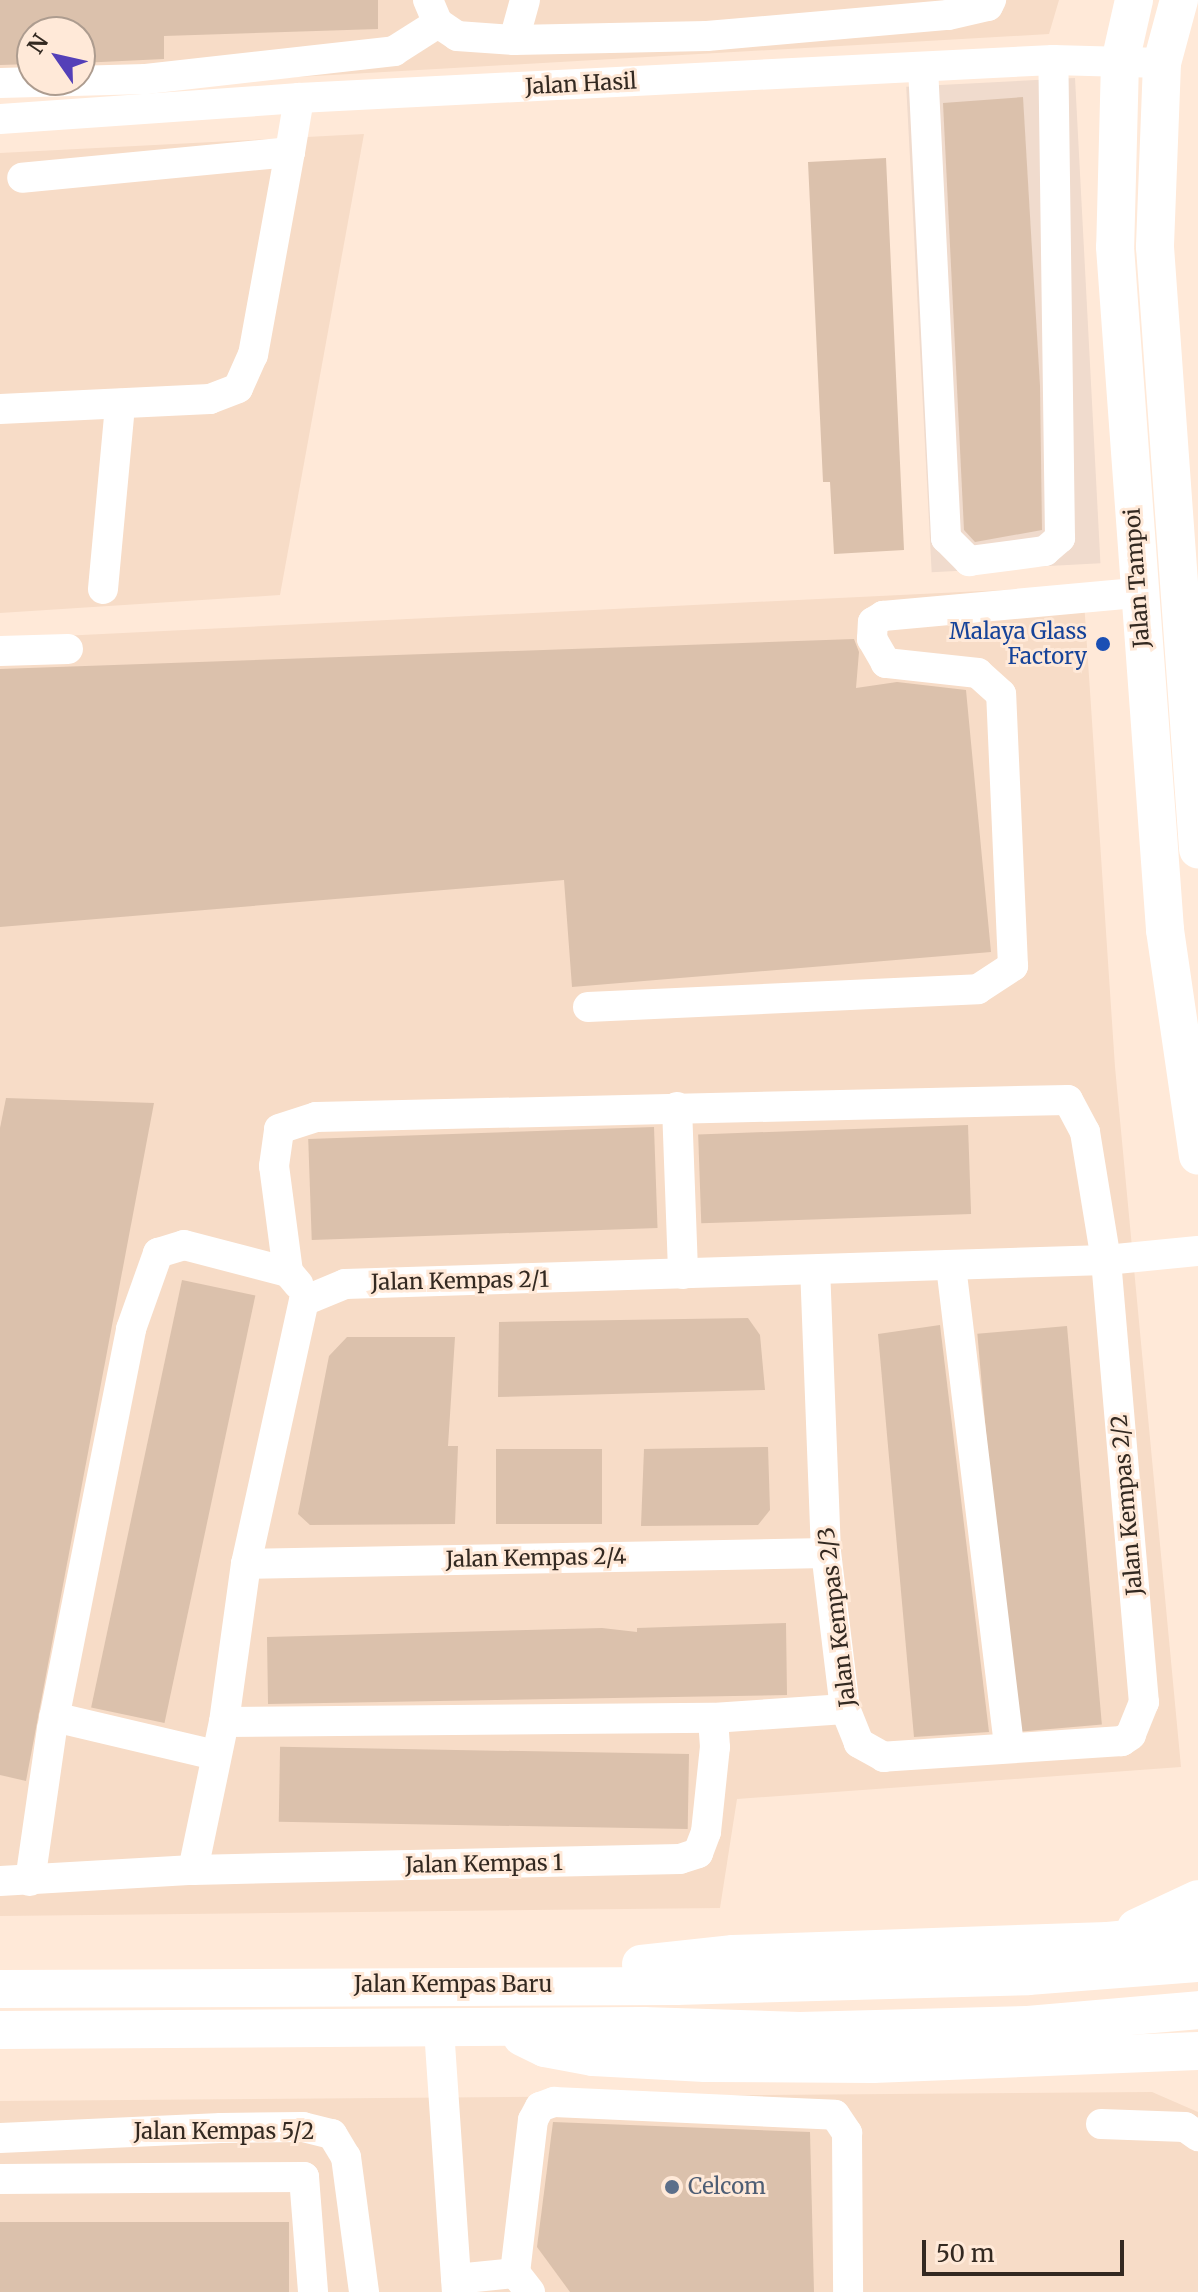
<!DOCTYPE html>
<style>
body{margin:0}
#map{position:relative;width:1198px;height:2292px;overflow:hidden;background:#ffe9d8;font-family:Merriweather,serif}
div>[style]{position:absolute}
.commercial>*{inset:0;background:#f0dbcd;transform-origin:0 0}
.built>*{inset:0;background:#f7dcc7}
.building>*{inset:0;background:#dbc1ac;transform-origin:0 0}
.minor>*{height:30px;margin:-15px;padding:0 15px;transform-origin:15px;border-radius:15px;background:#fff}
.major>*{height:38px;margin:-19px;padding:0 19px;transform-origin:19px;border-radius:19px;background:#fff}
.dots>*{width:22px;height:22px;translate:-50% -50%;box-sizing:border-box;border:4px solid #ffe9d8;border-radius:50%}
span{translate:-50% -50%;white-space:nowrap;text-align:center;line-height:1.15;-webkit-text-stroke:6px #ffe9d8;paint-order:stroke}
.street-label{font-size:22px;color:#332921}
.transit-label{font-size:22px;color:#164399}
.right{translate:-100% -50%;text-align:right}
.service-label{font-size:22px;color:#4e5e75}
.left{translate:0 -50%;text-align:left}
.north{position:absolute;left:16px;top:16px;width:80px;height:80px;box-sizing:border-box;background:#ffe9d8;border:2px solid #ad9c8f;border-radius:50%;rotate:304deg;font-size:22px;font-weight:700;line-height:32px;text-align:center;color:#332921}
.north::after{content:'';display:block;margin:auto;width:28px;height:36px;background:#5440b8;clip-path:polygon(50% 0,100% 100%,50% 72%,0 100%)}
.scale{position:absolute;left:922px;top:2240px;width:202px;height:36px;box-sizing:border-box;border:4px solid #332921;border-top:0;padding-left:10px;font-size:24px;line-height:28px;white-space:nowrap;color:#332921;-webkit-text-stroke:6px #ffe9d8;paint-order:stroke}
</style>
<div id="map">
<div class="commercial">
<div style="left:1075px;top:78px;width:486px;height:169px;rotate:87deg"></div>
</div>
<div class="built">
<div style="clip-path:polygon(evenodd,0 0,1059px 0,1049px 34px,0 94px,0 0,32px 32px,80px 32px,80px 80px,32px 80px,32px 32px)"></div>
<div style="clip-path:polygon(364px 134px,280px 595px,0 613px,0 153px)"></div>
<div style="clip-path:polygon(1083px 586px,1115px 1067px,1181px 1767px,737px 1799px,720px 1908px,0 1916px,0 639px)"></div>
<div style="clip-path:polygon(1152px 2092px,1198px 2112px,1198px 2292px,0 2292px,0 2101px)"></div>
</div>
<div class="building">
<div style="clip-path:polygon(0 0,378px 0,378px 29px,164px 36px,164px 59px,80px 63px,80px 32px,32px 32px,32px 64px,0 65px)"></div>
<div style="clip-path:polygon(1023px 97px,1040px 386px,1042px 530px,975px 542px,964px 530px,943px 103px)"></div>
<div style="clip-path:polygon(886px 158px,904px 550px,834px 554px,830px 482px,823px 482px,808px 162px)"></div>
<div style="clip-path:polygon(854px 639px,859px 652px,856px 688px,897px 682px,966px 690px,991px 952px,572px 987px,564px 880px,0 927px,0 669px)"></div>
<div style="clip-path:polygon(6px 1098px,154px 1103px,26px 1781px,0 1775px,0 1128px)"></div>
<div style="left:968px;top:1125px;width:89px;height:270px;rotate:88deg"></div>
<div style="left:654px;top:1127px;width:101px;height:346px;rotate:88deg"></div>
<div style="left:182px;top:1280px;width:75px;height:437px;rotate:12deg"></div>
<div style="clip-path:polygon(748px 1318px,760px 1335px,765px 1390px,498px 1397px,499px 1322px)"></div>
<div style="clip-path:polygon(940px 1325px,989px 1732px,914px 1737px,878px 1334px)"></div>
<div style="left:1067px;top:1326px;width:400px;height:90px;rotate:85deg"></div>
<div style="clip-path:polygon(347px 1337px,455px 1337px,448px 1446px,458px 1446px,455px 1524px,310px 1525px,298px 1514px,329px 1356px)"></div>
<div style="clip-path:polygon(768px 1447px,770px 1510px,758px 1525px,641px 1526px,644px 1449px)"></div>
<div style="left:602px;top:1449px;width:75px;height:106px;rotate:90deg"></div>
<div style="clip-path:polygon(786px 1623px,787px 1695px,268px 1704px,267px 1637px,602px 1628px,637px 1632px,637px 1628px)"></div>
<div style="left:689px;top:1754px;width:75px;height:409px;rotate:91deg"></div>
<div style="clip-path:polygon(553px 2122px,810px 2132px,814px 2292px,570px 2292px,537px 2247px)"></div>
<div style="left:0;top:2222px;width:289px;height:70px"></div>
</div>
<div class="minor">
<div style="left:428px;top:0;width:25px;rotate:67deg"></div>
<div style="left:438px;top:23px;width:23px;rotate:34deg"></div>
<div style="left:457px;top:36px;width:57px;rotate:4deg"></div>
<div style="left:514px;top:40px;width:193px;rotate:-1.2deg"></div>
<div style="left:707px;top:36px;width:242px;rotate:-5deg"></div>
<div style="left:948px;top:15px;width:41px;rotate:-12.7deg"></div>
<div style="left:988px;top:6px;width:7px;rotate:-63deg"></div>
<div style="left:514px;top:40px;width:41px;rotate:-74.6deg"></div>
<div style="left:923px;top:67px;width:472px;rotate:87.2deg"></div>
<div style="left:946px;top:538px;width:33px;rotate:45deg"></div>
<div style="left:969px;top:561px;width:77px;rotate:-7.5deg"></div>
<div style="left:1045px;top:551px;width:20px;rotate:-41deg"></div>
<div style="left:1060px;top:538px;width:478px;rotate:-90.8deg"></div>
<div style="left:0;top:83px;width:146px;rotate:-1.6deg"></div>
<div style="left:146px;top:79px;width:250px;rotate:-6.4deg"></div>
<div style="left:394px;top:51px;width:52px;rotate:-32.5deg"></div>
<div style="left:0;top:119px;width:300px;rotate:-4deg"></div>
<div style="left:299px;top:98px;width:755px;rotate:-2.89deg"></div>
<div style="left:1053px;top:60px;width:109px;rotate:1.6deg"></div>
<div style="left:290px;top:152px;width:55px;rotate:-80.5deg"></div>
<div style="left:0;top:409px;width:210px;rotate:-2.7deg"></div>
<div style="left:210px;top:399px;width:30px;rotate:-21deg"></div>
<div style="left:238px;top:388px;width:36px;rotate:-66deg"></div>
<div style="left:253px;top:355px;width:206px;rotate:-79.7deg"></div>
<div style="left:290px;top:152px;width:269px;rotate:174.5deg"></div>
<div style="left:103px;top:589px;width:186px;rotate:-84.7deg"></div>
<div style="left:0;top:651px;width:68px;rotate:-1.7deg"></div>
<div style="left:588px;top:1007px;width:390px;rotate:-2.6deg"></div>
<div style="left:978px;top:989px;width:42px;rotate:-33.3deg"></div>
<div style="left:1013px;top:966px;width:272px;rotate:-92.5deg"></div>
<div style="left:1001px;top:694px;width:31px;rotate:-138deg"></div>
<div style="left:978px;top:673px;width:93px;rotate:-173.8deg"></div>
<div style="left:886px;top:663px;width:28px;rotate:-120deg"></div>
<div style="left:872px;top:639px;width:17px;rotate:-87deg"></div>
<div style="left:873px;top:622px;width:12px;rotate:-31deg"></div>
<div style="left:883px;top:616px;width:256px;rotate:-5.2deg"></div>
<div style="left:677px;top:1107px;width:167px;rotate:87.9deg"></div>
<div style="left:951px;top:1266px;width:485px;rotate:83.1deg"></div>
<div style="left:288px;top:1272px;width:107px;rotate:-97.5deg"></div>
<div style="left:274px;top:1166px;width:37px;rotate:-82deg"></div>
<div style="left:279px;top:1129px;width:39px;rotate:-18deg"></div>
<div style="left:316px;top:1117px;width:752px;rotate:-1.3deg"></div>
<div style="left:1068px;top:1100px;width:36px;rotate:62deg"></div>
<div style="left:1085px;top:1132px;width:130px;rotate:80.7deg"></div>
<div style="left:1106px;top:1260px;width:444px;rotate:85.1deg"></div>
<div style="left:1144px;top:1702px;width:35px;rotate:112deg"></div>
<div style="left:1131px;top:1735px;width:11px;rotate:146deg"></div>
<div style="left:1122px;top:1741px;width:239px;rotate:176.2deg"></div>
<div style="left:884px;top:1757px;width:29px;rotate:-151deg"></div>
<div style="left:859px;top:1743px;width:37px;rotate:-112deg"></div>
<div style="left:845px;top:1709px;width:157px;rotate:-96.9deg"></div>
<div style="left:826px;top:1553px;width:282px;rotate:-92.2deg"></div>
<div style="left:304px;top:1301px;width:44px;rotate:-22.5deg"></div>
<div style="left:345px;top:1284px;width:761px;rotate:-1.81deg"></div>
<div style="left:1106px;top:1260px;width:92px;rotate:-5.6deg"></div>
<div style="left:246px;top:1564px;width:580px;rotate:-1.09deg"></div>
<div style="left:54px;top:1717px;width:165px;rotate:13.3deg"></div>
<div style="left:224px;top:1722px;width:489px;rotate:-0.5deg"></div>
<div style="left:193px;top:1870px;width:151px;rotate:-78.2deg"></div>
<div style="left:224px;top:1722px;width:160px;rotate:-82.1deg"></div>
<div style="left:246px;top:1564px;width:269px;rotate:-77.6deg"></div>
<div style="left:0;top:1881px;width:193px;rotate:-3.3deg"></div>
<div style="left:193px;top:1870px;width:487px;rotate:-1.3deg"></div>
<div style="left:680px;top:1859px;width:19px;rotate:-18deg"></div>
<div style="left:698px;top:1853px;width:22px;rotate:-69deg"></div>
<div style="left:706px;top:1832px;width:85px;rotate:-84deg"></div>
<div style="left:715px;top:1747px;width:29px;rotate:-94deg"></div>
<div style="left:713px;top:1718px;width:132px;rotate:-3.9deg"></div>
<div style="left:30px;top:1881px;width:154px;rotate:-81.8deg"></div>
<div style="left:52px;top:1729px;width:408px;rotate:-78.8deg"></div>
<div style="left:131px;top:1329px;width:81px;rotate:-70.4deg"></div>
<div style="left:158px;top:1253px;width:27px;rotate:-17deg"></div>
<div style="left:184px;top:1245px;width:107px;rotate:14.6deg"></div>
<div style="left:288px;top:1272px;width:16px;rotate:50deg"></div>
<div style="left:439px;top:2029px;width:264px;rotate:86.1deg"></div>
<div style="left:1101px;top:2124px;width:84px;rotate:2deg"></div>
<div style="left:1185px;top:2127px;width:16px;rotate:35deg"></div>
<div style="left:0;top:2138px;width:221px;rotate:-2.6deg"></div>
<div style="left:221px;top:2128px;width:82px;rotate:-0.7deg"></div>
<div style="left:303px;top:2127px;width:30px;rotate:14deg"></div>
<div style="left:332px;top:2134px;width:27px;rotate:59deg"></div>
<div style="left:346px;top:2157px;width:136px;rotate:82.4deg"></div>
<div style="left:0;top:2179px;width:304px;rotate:-0.4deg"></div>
<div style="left:304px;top:2177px;width:115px;rotate:85.5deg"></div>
<div style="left:456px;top:2279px;width:59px;rotate:-5.8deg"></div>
<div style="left:530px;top:2292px;width:24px;rotate:-128deg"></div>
<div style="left:515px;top:2273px;width:154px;rotate:-83.3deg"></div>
<div style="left:533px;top:2120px;width:15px;rotate:-62deg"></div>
<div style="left:540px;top:2107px;width:15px;rotate:-20deg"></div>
<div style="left:554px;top:2102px;width:281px;rotate:2.6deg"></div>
<div style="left:835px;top:2115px;width:22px;rotate:56deg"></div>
<div style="left:847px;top:2133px;width:159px;rotate:89.6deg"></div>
</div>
<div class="major">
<div style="left:1134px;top:0;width:64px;rotate:102.7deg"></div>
<div style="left:1120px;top:62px;width:185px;rotate:91.5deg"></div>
<div style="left:1115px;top:247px;width:685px;rotate:85.81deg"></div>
<div style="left:1165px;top:930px;width:228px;rotate:81.7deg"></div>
<div style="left:1179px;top:0;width:65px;rotate:105.1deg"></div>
<div style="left:1162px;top:63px;width:184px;rotate:92.2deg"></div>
<div style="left:1155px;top:247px;width:604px;rotate:85.91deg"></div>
<div style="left:1136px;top:1928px;width:68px;rotate:-25.1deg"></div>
<div style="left:641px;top:1964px;width:93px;rotate:-6.2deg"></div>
<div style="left:733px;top:1954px;width:375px;rotate:-2deg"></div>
<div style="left:1108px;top:1941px;width:90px;rotate:-5.7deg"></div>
<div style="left:0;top:1989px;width:676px;rotate:-0.25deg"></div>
<div style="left:676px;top:1986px;width:352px;rotate:-1.6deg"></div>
<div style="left:1028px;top:1976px;width:170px;rotate:-4.4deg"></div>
<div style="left:0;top:2030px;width:643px;rotate:-0.36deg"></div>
<div style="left:643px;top:2026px;width:157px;rotate:1.8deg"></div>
<div style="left:800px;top:2031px;width:228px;rotate:-1.5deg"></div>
<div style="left:1028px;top:2025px;width:171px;rotate:-5deg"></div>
<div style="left:522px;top:2037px;width:25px;rotate:26deg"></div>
<div style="left:545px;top:2048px;width:49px;rotate:10.6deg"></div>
<div style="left:593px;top:2057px;width:112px;rotate:3.1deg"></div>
<div style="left:705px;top:2063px;width:168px;rotate:0.3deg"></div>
<div style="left:873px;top:2064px;width:325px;rotate:-2.3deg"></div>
</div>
<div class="dots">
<div style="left:1103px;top:644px;background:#1a4fb4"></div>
<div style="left:672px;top:2187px;background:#5c6f8a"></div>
</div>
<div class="street-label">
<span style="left:581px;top:84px;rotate:-3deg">Jalan Hasil</span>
<span style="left:1137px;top:578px;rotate:-94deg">Jalan Tampoi</span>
<span style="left:460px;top:1281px;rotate:-1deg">Jalan Kempas 2/1</span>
<span style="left:1127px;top:1505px;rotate:-95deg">Jalan Kempas 2/2</span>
<span style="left:536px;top:1558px;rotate:-1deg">Jalan Kempas 2/4</span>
<span style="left:837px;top:1617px;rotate:-97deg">Jalan Kempas 2/3</span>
<span style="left:484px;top:1864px;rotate:-1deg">Jalan Kempas 1</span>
<span style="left:453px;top:1985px">Jalan Kempas Baru</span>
<span style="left:224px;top:2132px">Jalan Kempas 5/2</span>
</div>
<div class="transit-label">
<span class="right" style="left:1087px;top:644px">Malaya Glass<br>Factory</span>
</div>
<div class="service-label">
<span class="left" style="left:688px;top:2187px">Celcom</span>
</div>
<div class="north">N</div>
<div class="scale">50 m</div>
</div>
